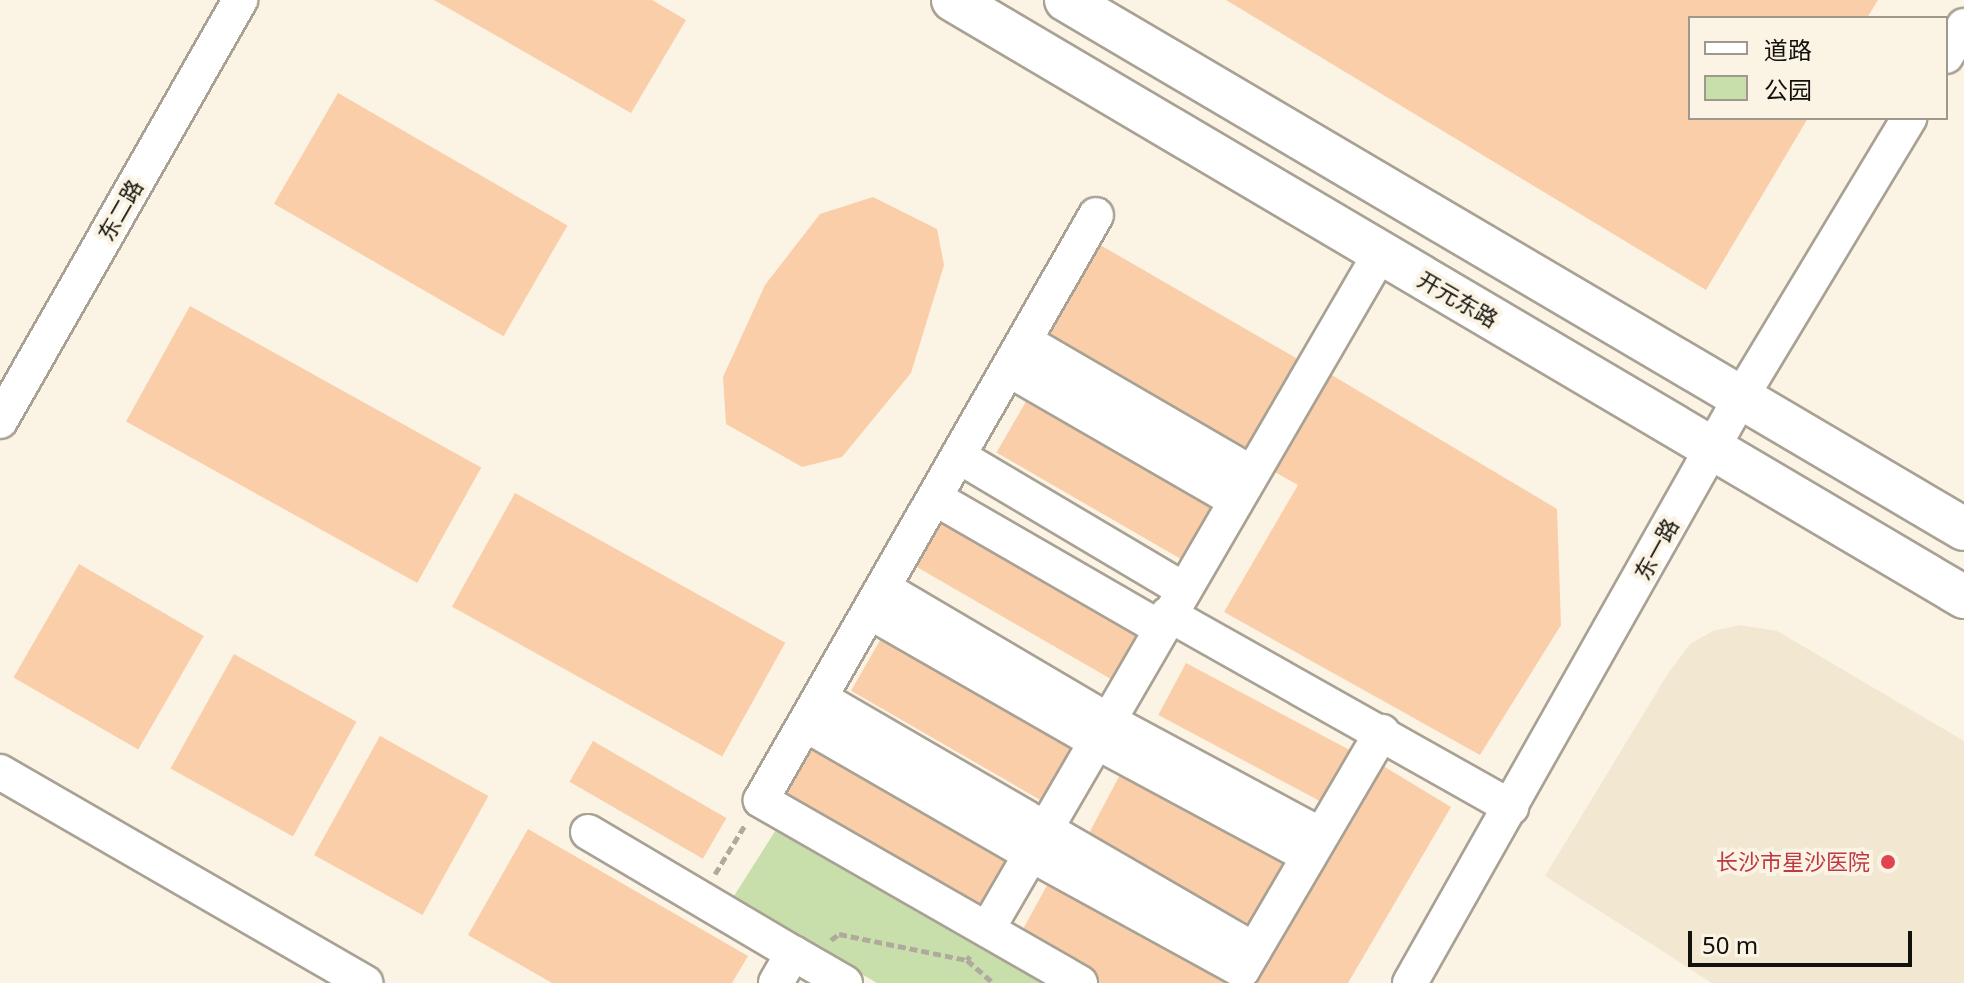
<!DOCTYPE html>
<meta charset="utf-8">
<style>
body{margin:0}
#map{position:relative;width:1964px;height:983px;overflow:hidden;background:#fbf3e4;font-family:"Noto Sans","Noto Sans SC",sans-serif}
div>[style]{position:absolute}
.built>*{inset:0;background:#f2e7d1}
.green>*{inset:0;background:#c8dfab}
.building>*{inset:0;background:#fbceaa;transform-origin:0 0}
.path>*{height:5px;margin-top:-2.5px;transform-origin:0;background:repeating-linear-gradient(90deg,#b0aa9e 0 8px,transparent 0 12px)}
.roads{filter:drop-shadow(2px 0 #a9a294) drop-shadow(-2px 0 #a9a294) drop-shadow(0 2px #a9a294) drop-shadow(0 -2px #a9a294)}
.minor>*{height:34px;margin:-17px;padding:0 17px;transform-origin:17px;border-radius:17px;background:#fff}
.major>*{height:42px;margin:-21px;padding:0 21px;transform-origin:21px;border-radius:21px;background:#fff}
.dots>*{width:22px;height:22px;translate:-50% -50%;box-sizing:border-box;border:4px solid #fbf3e4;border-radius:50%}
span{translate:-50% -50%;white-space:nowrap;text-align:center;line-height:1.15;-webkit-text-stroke:8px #fbf3e4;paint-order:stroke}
.street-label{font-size:22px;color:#13110c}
.health-label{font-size:22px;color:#be3a42}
.right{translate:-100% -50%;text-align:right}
.legend{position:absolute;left:1688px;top:16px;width:260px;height:104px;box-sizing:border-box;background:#fbf3e4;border:2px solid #9e998e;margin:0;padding:10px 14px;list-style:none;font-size:24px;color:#13110c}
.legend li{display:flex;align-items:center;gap:16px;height:40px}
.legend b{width:40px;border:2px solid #9e998e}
.scale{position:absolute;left:1688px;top:931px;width:224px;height:36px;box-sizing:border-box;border:4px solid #13110c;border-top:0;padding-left:10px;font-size:24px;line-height:28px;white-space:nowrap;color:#13110c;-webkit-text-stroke:6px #fbf3e4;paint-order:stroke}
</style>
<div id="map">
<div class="built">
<div style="clip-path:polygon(1739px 625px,1777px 631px,1964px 741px,1964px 983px,1712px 983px,1545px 876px,1669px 672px,1690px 644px,1713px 631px)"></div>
</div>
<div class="green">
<div style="clip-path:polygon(781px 822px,1062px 983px,877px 983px,732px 899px)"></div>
</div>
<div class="building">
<div style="clip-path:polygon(434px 0,652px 0,686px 20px,631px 113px)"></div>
<div style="clip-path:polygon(1226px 0,1878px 0,1867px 18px,1690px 18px,1690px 118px,1808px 118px,1706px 290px)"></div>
<div style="left:338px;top:93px;width:265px;height:128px;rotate:30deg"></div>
<div style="clip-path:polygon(873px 197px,937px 229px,944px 265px,911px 373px,842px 457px,802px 467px,726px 424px,723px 377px,765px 285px,820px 214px)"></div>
<div style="left:1095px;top:242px;width:237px;height:103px;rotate:30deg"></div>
<div style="left:190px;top:306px;width:333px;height:132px;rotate:29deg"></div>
<div style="clip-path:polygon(1330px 374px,1557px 509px,1561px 625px,1480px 755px,1224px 612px,1298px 485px,1273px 471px)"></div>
<div style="left:1028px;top:398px;width:223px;height:63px;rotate:30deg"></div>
<div style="left:515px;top:493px;width:309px;height:130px;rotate:29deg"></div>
<div style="left:944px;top:518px;width:234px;height:56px;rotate:30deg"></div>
<div style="left:79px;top:564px;width:144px;height:131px;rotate:30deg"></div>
<div style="left:882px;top:637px;width:228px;height:62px;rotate:30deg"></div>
<div style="left:234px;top:654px;width:140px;height:131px;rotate:29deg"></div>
<div style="left:1186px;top:663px;width:201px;height:59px;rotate:28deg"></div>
<div style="left:380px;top:736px;width:124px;height:136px;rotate:29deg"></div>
<div style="left:810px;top:739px;width:236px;height:65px;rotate:30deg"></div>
<div style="left:593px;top:741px;width:154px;height:47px;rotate:30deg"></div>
<div style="clip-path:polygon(1380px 764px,1451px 807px,1348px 983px,1254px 983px)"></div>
<div style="left:1121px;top:773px;width:204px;height:73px;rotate:28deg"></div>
<div style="clip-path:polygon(528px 829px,748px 956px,732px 983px,552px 983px,468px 935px)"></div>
<div style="clip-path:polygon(1050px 880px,1234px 983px,1094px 983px,1017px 940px)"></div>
</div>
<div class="path">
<div style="left:715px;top:874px;width:57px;rotate:-58.5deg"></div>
<div style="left:831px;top:940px;width:10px;rotate:-37deg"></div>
<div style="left:839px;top:934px;width:131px;rotate:11.5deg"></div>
<div style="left:967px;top:960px;width:5px;rotate:-53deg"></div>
<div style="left:967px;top:960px;width:35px;rotate:41deg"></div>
</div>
<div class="roads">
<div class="minor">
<div style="left:1946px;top:56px;width:35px;rotate:-59deg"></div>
<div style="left:1026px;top:342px;width:260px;rotate:30.2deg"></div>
<div style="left:1010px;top:370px;width:260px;rotate:30deg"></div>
<div style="left:0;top:421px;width:485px;rotate:-60.3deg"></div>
<div style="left:960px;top:457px;width:258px;rotate:30.7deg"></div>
<div style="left:935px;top:498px;width:260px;rotate:30deg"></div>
<div style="left:883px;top:588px;width:260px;rotate:30.5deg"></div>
<div style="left:1107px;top:720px;width:243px;rotate:28.3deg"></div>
<div style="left:870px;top:612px;width:259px;rotate:29.8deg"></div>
<div style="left:1095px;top:741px;width:243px;rotate:28.3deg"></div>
<div style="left:1168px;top:614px;width:394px;rotate:29.4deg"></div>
<div style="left:820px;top:698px;width:502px;rotate:30.14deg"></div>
<div style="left:805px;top:724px;width:260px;rotate:30deg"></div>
<div style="left:1030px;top:854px;width:242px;rotate:28.7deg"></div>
<div style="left:0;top:772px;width:422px;rotate:30deg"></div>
<div style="left:588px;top:832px;width:238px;rotate:30.6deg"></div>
<div style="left:793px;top:953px;width:34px;rotate:120deg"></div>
<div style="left:988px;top:928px;width:780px;rotate:-59.82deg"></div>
<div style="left:793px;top:953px;width:60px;rotate:30deg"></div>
<div style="left:1243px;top:969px;width:275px;rotate:-59.6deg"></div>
<div style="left:1080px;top:983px;width:368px;rotate:-150.2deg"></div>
<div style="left:761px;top:800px;width:674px;rotate:-60.2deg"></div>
<div style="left:1410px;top:983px;width:673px;rotate:-60.54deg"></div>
<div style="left:1741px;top:397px;width:326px;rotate:-58.9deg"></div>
</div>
<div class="major">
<div style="left:953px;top:0;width:1174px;rotate:30.56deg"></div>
<div style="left:1066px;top:0;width:1042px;rotate:30.5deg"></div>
</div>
</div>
<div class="dots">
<div style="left:1888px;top:862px;background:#e0444e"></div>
</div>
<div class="street-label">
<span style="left:120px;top:210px;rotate:-60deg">东二路</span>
<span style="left:1458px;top:299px;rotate:30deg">开元东路</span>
<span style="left:1656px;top:549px;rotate:-61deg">东一路</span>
</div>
<div class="health-label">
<span class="right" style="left:1870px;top:862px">长沙市星沙医院</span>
</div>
<ul class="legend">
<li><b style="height:10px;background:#fff"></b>道路</li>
<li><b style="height:22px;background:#c8dfab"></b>公园</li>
</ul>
<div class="scale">50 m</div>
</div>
